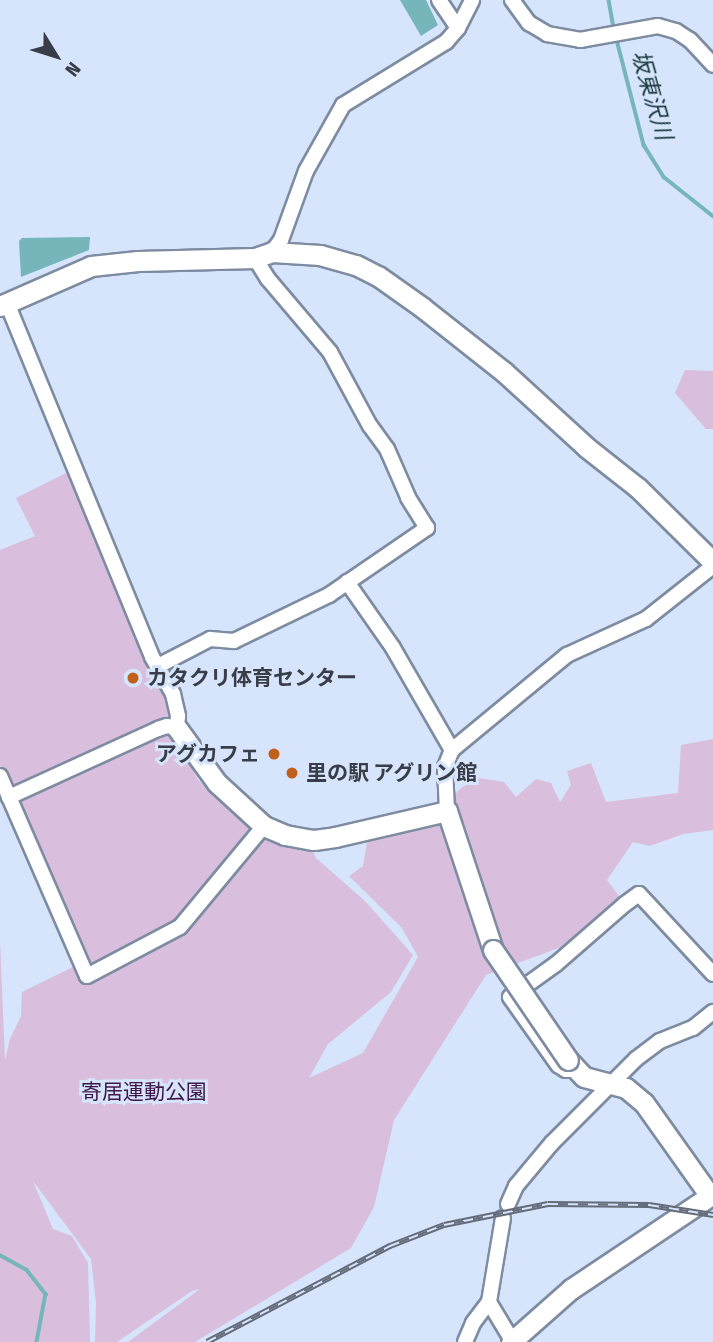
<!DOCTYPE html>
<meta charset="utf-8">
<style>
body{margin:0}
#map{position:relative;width:713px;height:1342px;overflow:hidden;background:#d6e4fc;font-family:"Fira Sans Condensed","Noto Sans JP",sans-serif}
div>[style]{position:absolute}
.green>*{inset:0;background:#d9bfdd}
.water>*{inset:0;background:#76b6ba}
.stream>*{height:3.5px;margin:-1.75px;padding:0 1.75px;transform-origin:1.75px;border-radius:1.75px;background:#76b6ba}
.roads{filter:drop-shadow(2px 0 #7e8ca1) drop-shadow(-2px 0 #7e8ca1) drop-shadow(0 2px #7e8ca1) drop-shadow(0 -2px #7e8ca1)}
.street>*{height:14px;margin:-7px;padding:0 7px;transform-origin:7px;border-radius:7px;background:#fff}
.secondary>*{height:19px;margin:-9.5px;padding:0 9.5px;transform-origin:9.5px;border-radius:9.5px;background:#fff}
.rail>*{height:6px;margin-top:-3px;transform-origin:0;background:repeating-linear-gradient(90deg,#d6e4fc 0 10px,#646b79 0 20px);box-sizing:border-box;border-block:2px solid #646b79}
.bridges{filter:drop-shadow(2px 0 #7e8ca1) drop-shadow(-2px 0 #7e8ca1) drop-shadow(0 2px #7e8ca1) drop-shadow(0 -2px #7e8ca1)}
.secondary-bridge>*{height:19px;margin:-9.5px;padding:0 9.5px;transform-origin:9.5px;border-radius:9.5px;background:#fff}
.dots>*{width:19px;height:19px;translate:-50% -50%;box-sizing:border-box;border:4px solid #d6e4fc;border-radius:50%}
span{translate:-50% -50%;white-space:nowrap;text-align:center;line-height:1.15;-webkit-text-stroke:6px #d6e4fc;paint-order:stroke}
.poi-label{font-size:21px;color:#383d47;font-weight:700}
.left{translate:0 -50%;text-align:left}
.right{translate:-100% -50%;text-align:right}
.park-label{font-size:21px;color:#3f1647}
.water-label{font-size:23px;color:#173739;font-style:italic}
.north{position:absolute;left:21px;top:21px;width:70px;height:70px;-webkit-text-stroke:5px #d6e4fc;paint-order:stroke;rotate:128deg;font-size:19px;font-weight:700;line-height:28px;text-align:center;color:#383d47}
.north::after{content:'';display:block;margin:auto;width:24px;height:32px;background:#383d47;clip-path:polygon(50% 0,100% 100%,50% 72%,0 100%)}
</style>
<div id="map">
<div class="green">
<div style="clip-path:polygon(685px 370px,713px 371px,713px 429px,706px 429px,675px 393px)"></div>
<div style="clip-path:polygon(70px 471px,166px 698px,184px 753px,198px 780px,247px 825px,269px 839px,313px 851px,316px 858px,365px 901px,413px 955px,391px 992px,328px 1044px,309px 1078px,363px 1053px,418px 957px,402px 928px,349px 876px,363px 866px,367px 842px,384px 834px,424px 826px,461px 788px,479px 778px,504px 782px,516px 797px,536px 779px,551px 783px,560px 802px,571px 785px,567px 771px,591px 763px,606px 802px,678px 793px,681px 745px,713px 739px,713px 830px,683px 834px,650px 846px,633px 842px,607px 880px,622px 900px,599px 933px,486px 975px,394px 1120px,374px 1207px,351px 1248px,195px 1342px,128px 1342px,200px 1289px,192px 1291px,117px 1342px,95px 1342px,96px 1303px,91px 1259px,33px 1181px,53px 1229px,72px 1236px,88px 1263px,90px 1342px,0 1342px,0 941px,5px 1060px,10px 1039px,21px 1016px,22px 992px,83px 962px,0 765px,0 550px,35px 536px,16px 498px)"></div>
</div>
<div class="water">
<div style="clip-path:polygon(400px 0,426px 0,438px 25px,421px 36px)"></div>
<div style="clip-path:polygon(90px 237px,89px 250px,21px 277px,19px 241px,22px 238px)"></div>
</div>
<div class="stream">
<div style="left:609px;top:0;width:29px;rotate:80deg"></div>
<div style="left:616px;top:36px;width:113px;rotate:75.6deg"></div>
<div style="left:644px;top:145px;width:38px;rotate:58deg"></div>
<div style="left:664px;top:177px;width:63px;rotate:38.5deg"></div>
<div style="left:0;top:1255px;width:31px;rotate:29deg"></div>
<div style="left:27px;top:1270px;width:31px;rotate:52deg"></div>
<div style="left:46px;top:1294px;width:49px;rotate:100.6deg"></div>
</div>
<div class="roads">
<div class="street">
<div style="left:439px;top:0;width:34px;rotate:56deg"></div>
<div style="left:512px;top:0;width:29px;rotate:54deg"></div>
<div style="left:529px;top:23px;width:21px;rotate:31deg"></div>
<div style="left:547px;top:34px;width:34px;rotate:10deg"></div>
<div style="left:580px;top:40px;width:79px;rotate:-10.2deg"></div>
<div style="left:658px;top:26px;width:19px;rotate:16deg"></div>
<div style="left:676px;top:31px;width:17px;rotate:33deg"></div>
<div style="left:690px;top:40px;width:34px;rotate:47deg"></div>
<div style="left:272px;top:252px;width:15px;rotate:-53deg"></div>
<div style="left:281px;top:240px;width:73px;rotate:-70.1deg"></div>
<div style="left:306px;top:171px;width:76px;rotate:-60.7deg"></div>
<div style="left:343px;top:105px;width:121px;rotate:-31.5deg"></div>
<div style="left:446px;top:42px;width:18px;rotate:-49deg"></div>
<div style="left:458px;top:28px;width:31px;rotate:-63deg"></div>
<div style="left:7px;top:303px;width:383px;rotate:67.7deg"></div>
<div style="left:152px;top:657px;width:43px;rotate:60.4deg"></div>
<div style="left:173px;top:694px;width:23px;rotate:77deg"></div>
<div style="left:178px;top:716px;width:12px;rotate:95deg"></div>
<div style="left:177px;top:728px;width:10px;rotate:-169deg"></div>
<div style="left:167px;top:726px;width:9px;rotate:162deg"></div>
<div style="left:158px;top:729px;width:164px;rotate:155.5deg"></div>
<div style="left:347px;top:582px;width:80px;rotate:55.1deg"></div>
<div style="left:393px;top:648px;width:118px;rotate:60deg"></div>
<div style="left:158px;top:666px;width:59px;rotate:-27.4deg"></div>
<div style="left:210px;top:639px;width:24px;rotate:5deg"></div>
<div style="left:234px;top:641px;width:106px;rotate:-25.8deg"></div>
<div style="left:329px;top:595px;width:119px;rotate:-34.4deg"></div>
<div style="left:427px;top:528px;width:36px;rotate:-122deg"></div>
<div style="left:408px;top:497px;width:52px;rotate:-113.6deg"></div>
<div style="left:387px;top:449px;width:29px;rotate:-126deg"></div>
<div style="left:370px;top:426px;width:84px;rotate:-118.4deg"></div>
<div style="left:330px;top:352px;width:96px;rotate:-130.3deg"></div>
<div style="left:268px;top:279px;width:25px;rotate:-122deg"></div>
<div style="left:0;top:776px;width:218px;rotate:66.5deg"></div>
<div style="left:87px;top:976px;width:105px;rotate:-27.8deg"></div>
<div style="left:180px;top:927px;width:131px;rotate:-50.3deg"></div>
<div style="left:447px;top:811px;width:44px;rotate:-92.6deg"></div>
<div style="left:445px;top:767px;width:18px;rotate:-68deg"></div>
<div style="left:452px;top:750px;width:149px;rotate:-39.6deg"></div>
<div style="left:567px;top:655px;width:87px;rotate:-24.5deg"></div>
<div style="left:646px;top:619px;width:85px;rotate:-38.3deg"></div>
<div style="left:575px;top:1070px;width:9px;rotate:180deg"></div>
<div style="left:566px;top:1070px;width:9px;rotate:-148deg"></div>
<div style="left:558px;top:1065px;width:83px;rotate:-125.2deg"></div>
<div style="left:510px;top:997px;width:57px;rotate:-35.7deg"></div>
<div style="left:556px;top:964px;width:91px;rotate:-41deg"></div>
<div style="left:625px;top:904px;width:17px;rotate:-36deg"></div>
<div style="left:639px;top:894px;width:109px;rotate:47.2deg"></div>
<div style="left:508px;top:1204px;width:20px;rotate:-66deg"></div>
<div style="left:516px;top:1186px;width:56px;rotate:-50.1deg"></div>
<div style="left:552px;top:1143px;width:119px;rotate:-45deg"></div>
<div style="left:636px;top:1059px;width:30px;rotate:-37deg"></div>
<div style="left:660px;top:1041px;width:35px;rotate:-22deg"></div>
<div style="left:693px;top:1028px;width:26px;rotate:-39deg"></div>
<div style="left:503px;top:1218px;width:85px;rotate:99.5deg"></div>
<div style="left:489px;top:1302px;width:47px;rotate:59deg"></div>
<div style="left:465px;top:1342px;width:21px;rotate:-67deg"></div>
<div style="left:473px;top:1323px;width:26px;rotate:-53deg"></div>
</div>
<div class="secondary">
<div style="left:0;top:306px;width:99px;rotate:-23.7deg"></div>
<div style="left:91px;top:266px;width:47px;rotate:-6.1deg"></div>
<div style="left:138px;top:261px;width:117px;rotate:-1.5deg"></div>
<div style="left:255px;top:258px;width:18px;rotate:-19deg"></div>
<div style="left:272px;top:252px;width:48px;rotate:3.6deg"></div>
<div style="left:320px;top:255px;width:37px;rotate:16deg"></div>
<div style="left:356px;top:265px;width:25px;rotate:27deg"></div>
<div style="left:378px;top:276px;width:55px;rotate:35.4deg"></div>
<div style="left:423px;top:308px;width:103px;rotate:38.3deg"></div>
<div style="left:504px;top:372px;width:111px;rotate:42.4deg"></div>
<div style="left:586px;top:447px;width:66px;rotate:38.3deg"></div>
<div style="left:638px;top:488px;width:105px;rotate:44.6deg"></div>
<div style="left:177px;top:728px;width:68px;rotate:54deg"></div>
<div style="left:217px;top:783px;width:64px;rotate:42.5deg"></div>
<div style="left:264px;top:826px;width:23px;rotate:23deg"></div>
<div style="left:285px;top:835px;width:29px;rotate:10deg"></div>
<div style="left:314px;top:840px;width:21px;rotate:-8deg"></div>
<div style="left:335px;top:837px;width:115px;rotate:-13.1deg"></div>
<div style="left:447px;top:811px;width:146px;rotate:71.7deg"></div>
<div style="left:568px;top:1060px;width:23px;rotate:47deg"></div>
<div style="left:584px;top:1077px;width:43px;rotate:14.7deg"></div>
<div style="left:626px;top:1088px;width:23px;rotate:40deg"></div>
<div style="left:644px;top:1103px;width:114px;rotate:54.6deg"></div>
<div style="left:511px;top:1342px;width:80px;rotate:-41.5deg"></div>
<div style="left:571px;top:1289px;width:171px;rotate:-33.8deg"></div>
</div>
</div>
<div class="rail">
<div style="left:207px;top:1342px;width:207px;rotate:-27.7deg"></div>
<div style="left:390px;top:1246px;width:58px;rotate:-21.3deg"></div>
<div style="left:444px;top:1225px;width:106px;rotate:-11.4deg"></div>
<div style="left:548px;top:1204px;width:101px;rotate:0.6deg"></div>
<div style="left:649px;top:1205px;width:65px;rotate:8.9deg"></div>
</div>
<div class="bridges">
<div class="secondary-bridge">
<div style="left:493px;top:950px;width:133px;rotate:55.7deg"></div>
</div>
</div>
<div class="dots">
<div style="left:133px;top:678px;background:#c0611b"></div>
<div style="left:274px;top:754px;background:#c0611b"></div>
<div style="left:292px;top:773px;background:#c0611b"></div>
</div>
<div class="poi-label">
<span class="left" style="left:147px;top:678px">カタクリ体育センター</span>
<span class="right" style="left:260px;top:754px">アグカフェ</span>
<span class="left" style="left:306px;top:773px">里の駅 アグリン館</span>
</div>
<div class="park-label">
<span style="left:144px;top:1092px">寄居運動公園</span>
</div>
<div class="water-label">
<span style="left:652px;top:95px;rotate:74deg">坂東沢川</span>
</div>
<div class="north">N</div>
</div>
